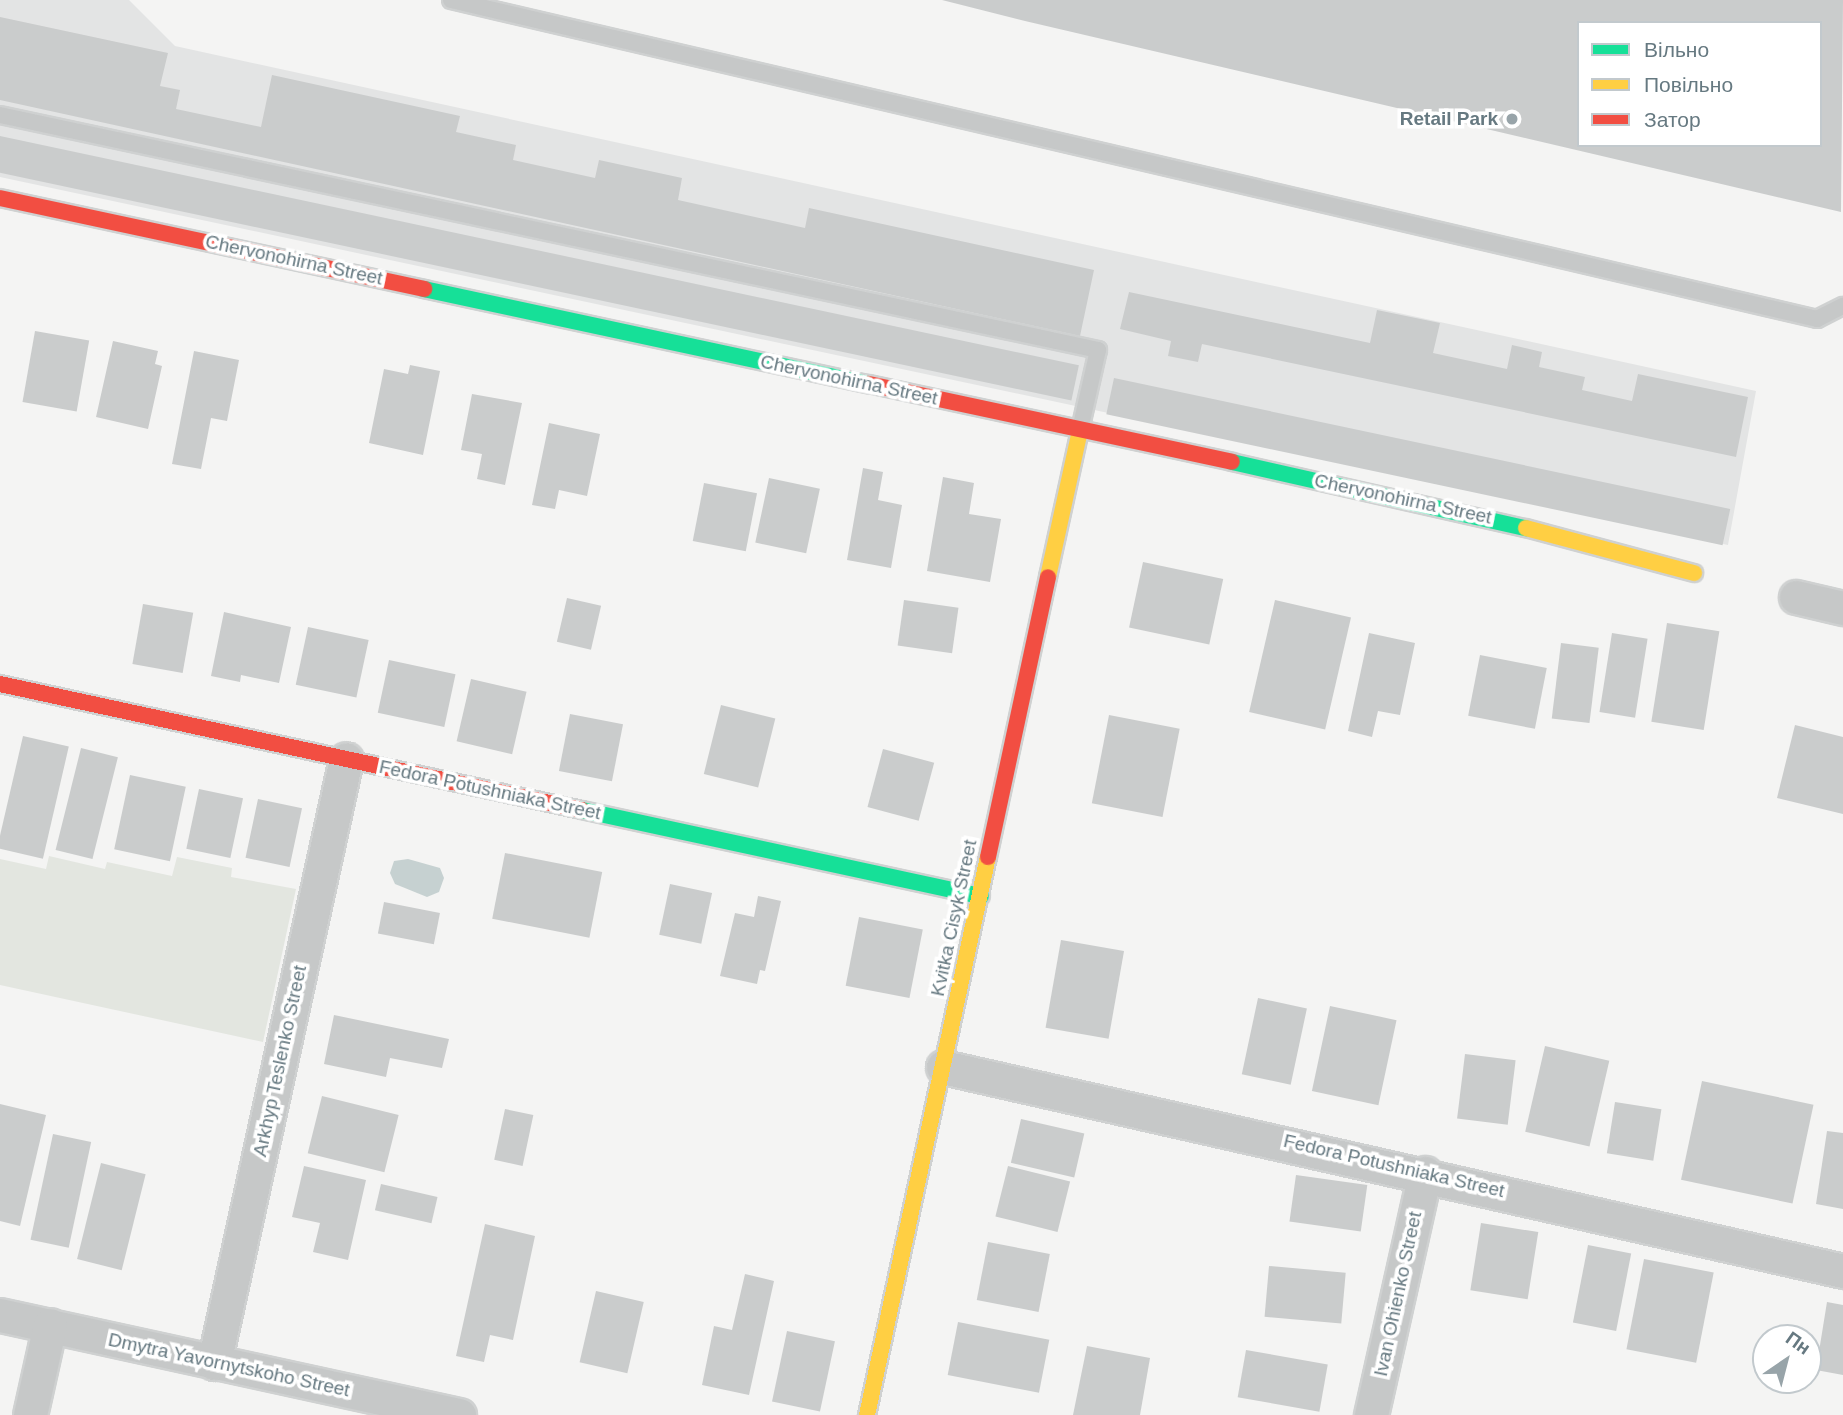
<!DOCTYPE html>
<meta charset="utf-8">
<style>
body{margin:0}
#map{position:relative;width:1843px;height:1415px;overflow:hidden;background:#f4f4f3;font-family:Arial,sans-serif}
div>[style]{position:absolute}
.built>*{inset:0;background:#e3e4e4}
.green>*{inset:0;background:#e3e6e0}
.water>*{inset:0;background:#c6d1d1}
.building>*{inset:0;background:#cacccc;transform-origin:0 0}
.roads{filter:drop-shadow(2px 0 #cfd1d1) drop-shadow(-2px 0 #cfd1d1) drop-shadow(0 2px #cfd1d1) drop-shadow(0 -2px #cfd1d1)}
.lane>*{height:16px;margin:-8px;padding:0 8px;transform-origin:8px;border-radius:8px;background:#c6c8c8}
.street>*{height:33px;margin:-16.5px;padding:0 16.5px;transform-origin:16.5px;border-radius:16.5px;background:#c6c8c8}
.fast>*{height:16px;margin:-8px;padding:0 8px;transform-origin:8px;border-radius:8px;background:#16e098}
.slow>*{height:16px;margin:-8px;padding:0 8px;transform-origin:8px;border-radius:8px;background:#ffcf43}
.jam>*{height:16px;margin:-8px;padding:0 8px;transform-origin:8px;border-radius:8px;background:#f24e42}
.dots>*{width:19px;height:19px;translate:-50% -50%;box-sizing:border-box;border:4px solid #fff;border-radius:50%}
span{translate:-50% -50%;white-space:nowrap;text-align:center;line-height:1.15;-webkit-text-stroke:7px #fff;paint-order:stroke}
.poi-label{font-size:19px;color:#667981;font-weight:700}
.right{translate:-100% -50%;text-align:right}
.street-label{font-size:19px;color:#667981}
.legend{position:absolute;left:1577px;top:21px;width:245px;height:126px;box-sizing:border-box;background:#fff;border:2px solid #c2c9cd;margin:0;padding:9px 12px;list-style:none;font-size:21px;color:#667981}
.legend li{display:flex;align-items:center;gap:14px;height:35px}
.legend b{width:35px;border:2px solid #c2c9cd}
.north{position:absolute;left:1752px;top:1324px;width:70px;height:70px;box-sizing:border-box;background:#fff;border:2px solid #c2c9cd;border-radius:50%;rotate:35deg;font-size:19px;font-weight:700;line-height:28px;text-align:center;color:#667981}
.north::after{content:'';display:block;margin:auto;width:24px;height:32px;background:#98a4a9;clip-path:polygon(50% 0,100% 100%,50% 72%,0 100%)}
</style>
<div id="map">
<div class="built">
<div style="clip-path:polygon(0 0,129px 0,175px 46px,1756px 391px,1728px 545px,0 177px)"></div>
</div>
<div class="green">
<div style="clip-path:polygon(49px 856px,105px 869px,107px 862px,172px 876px,177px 857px,232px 868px,231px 877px,296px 889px,263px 1042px,0 985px,0 859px,46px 869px)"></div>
</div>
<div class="water">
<div style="clip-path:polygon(408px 859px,440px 868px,444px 878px,439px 892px,427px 897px,395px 884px,390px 873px,394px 861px)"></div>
</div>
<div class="building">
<div style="clip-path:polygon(evenodd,942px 0,1843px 0,1841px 212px,1025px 21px,942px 0,1579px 23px,1820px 23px,1820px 145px,1579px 145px,1579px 23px)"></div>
<div style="clip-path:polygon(0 17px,168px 53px,160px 86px,180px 90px,176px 109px,261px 127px,272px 75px,460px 116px,456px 132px,516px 145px,513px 160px,595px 178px,599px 160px,682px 178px,678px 200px,805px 228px,809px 208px,1094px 270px,1080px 336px,0 100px)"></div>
<div style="left:0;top:136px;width:1103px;height:36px;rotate:12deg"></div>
<div style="clip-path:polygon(1129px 292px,1370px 343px,1377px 310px,1440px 323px,1433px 353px,1507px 369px,1512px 345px,1542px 352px,1539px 367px,1585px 377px,1582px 390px,1632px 401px,1638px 374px,1748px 397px,1736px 457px,1202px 344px,1198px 362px,1168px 356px,1171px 341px,1120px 329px)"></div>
<div style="left:35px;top:331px;width:55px;height:72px;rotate:10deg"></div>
<div style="clip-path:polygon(113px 341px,158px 351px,155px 364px,162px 366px,148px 429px,96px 417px)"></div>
<div style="clip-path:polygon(194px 351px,239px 360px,227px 421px,211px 418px,201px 469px,172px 464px)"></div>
<div style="clip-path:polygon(410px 365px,440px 371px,423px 455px,369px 443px,384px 369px,408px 374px)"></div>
<div style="left:1114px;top:378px;width:630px;height:37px;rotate:12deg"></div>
<div style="clip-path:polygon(472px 394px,522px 403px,505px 485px,477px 479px,482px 454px,461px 450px)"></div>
<div style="clip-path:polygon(549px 423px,600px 434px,587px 496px,559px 490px,555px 509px,532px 505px)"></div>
<div style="clip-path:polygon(863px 468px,883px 472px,878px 500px,902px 505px,891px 568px,847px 560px)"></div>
<div style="clip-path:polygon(943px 477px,974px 483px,969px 514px,1001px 519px,990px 582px,927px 571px)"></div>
<div style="left:769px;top:478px;width:52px;height:66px;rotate:12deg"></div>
<div style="left:704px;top:483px;width:54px;height:59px;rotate:11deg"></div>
<div style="left:1143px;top:562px;width:82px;height:67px;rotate:12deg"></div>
<div style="left:567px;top:598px;width:35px;height:45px;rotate:13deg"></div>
<div style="left:904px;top:600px;width:55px;height:46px;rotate:8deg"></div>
<div style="left:1275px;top:600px;width:78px;height:115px;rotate:13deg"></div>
<div style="left:143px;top:604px;width:51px;height:61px;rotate:10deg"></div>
<div style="clip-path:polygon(224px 612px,291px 627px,279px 683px,241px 675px,240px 682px,211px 676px)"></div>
<div style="left:1667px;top:623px;width:53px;height:100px;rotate:9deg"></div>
<div style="left:308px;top:627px;width:62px;height:59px;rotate:12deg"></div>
<div style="clip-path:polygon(1369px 633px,1415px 643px,1400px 715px,1378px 711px,1372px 737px,1348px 731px)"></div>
<div style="left:1612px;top:633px;width:36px;height:80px;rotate:9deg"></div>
<div style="left:1561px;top:643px;width:38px;height:76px;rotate:7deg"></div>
<div style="left:1480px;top:655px;width:68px;height:62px;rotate:11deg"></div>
<div style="left:389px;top:660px;width:68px;height:54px;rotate:12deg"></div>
<div style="left:471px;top:679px;width:57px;height:64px;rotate:13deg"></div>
<div style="left:721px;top:705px;width:56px;height:71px;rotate:14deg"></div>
<div style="left:570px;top:714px;width:54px;height:58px;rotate:11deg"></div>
<div style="left:1109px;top:715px;width:72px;height:90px;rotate:11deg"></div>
<div style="clip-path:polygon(1795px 725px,1843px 737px,1843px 814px,1777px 798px)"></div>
<div style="left:23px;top:736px;width:47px;height:115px;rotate:13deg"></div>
<div style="left:81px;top:748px;width:38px;height:105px;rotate:14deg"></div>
<div style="left:883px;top:749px;width:53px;height:60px;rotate:15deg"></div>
<div style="left:130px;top:775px;width:57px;height:76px;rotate:12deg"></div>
<div style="left:199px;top:789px;width:45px;height:61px;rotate:12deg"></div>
<div style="left:258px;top:799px;width:45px;height:60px;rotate:12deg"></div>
<div style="left:505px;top:853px;width:99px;height:67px;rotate:11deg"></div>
<div style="left:670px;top:884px;width:43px;height:52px;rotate:12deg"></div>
<div style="clip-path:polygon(758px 896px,781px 901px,765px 971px,760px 970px,757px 984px,720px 976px,735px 913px,754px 917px)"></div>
<div style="left:384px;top:902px;width:57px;height:32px;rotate:11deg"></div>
<div style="left:859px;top:917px;width:65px;height:70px;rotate:11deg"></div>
<div style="left:1061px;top:940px;width:64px;height:89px;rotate:10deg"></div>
<div style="left:1258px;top:998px;width:50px;height:78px;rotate:12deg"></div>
<div style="left:1330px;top:1006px;width:68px;height:87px;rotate:12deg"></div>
<div style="clip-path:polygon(334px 1015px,449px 1039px,442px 1068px,390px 1058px,386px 1077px,324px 1064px)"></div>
<div style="left:1545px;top:1046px;width:66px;height:88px;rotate:13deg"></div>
<div style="left:1465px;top:1054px;width:51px;height:65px;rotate:7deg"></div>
<div style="left:1702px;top:1081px;width:114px;height:101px;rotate:12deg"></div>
<div style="left:322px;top:1096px;width:79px;height:59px;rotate:14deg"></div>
<div style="left:1615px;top:1102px;width:47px;height:52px;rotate:9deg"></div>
<div style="clip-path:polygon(0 1104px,46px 1115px,20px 1226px,0 1221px)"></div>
<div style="left:505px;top:1109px;width:29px;height:52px;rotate:12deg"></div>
<div style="left:1021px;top:1119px;width:65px;height:45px;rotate:13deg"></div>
<div style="clip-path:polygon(1827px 1131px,1843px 1133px,1843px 1209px,1816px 1204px)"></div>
<div style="left:53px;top:1134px;width:39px;height:108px;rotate:12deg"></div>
<div style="left:101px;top:1163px;width:46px;height:99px;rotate:14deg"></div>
<div style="clip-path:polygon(304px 1166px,366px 1180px,348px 1260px,313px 1252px,320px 1223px,292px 1217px)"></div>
<div style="left:1008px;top:1166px;width:64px;height:52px;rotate:14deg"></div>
<div style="left:1296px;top:1175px;width:72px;height:47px;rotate:8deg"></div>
<div style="left:381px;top:1184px;width:58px;height:27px;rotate:13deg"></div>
<div style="left:1481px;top:1223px;width:58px;height:68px;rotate:9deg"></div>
<div style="clip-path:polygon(485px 1224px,535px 1236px,513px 1340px,490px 1335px,484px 1362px,456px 1356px)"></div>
<div style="left:988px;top:1242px;width:63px;height:59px;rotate:11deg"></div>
<div style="left:1588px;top:1245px;width:44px;height:79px;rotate:11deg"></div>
<div style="left:1644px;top:1259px;width:71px;height:92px;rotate:11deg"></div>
<div style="left:1269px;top:1266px;width:77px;height:51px;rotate:5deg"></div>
<div style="clip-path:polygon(745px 1274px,774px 1281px,749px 1395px,702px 1385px,714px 1326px,732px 1330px)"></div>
<div style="left:596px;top:1291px;width:49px;height:73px;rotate:13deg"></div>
<div style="clip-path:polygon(1827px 1302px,1843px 1305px,1843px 1375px,1816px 1370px)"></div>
<div style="left:958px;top:1322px;width:93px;height:54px;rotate:11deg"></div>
<div style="left:787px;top:1331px;width:49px;height:72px;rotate:12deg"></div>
<div style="clip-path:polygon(1087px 1346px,1150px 1358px,1140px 1415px,1073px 1415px)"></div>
<div style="left:1246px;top:1350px;width:83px;height:48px;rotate:10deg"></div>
</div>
<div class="roads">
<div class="lane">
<div style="left:451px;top:0;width:1403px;rotate:13.14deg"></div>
<div style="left:1817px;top:319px;width:29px;rotate:-27deg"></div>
<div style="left:0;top:115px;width:1123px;rotate:12.08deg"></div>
<div style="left:1098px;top:350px;width:82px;rotate:102.7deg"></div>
</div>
<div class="street">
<div style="left:1796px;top:597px;width:48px;rotate:13.2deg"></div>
<div style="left:943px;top:1067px;width:923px;rotate:12.77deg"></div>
<div style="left:0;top:1315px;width:470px;rotate:12.3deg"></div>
<div style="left:214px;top:1363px;width:618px;rotate:-77.67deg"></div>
<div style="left:30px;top:1415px;width:92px;rotate:-77.5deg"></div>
<div style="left:1371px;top:1415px;width:248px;rotate:-77.4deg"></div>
</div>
<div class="fast">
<div style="left:424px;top:289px;width:455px;rotate:12.1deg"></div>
<div style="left:1232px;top:462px;width:301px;rotate:12.7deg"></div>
<div style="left:582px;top:810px;width:408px;rotate:12.2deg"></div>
</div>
<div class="slow">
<div style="left:1526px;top:528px;width:174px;rotate:15deg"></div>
<div style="left:1048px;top:577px;width:150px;rotate:-77.7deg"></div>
<div style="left:867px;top:1415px;width:571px;rotate:-77.77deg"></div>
</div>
<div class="jam">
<div style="left:0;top:198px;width:434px;rotate:12.1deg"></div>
<div style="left:869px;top:384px;width:371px;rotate:12.1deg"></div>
<div style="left:0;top:684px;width:595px;rotate:12.22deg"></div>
<div style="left:988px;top:857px;width:286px;rotate:-77.9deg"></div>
</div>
</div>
<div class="dots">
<div style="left:1512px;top:119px;background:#98a4a9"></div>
</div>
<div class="poi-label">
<span class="right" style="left:1498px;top:119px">Retail Park</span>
</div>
<div class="street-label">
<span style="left:294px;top:260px;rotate:12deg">Chervonohirna Street</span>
<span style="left:849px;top:380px;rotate:12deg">Chervonohirna Street</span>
<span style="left:1403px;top:499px;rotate:12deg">Chervonohirna Street</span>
<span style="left:490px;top:790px;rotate:12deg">Fedora Potushniaka Street</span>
<span style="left:954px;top:918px;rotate:-78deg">Kvitka Cisyk Street</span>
<span style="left:280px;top:1061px;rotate:-78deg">Arkhyp Teslenko Street</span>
<span style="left:1394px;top:1166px;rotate:13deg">Fedora Potushniaka Street</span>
<span style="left:1398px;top:1294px;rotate:-78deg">Ivan Ohienko Street</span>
<span style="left:229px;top:1365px;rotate:12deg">Dmytra Yavornytskoho Street</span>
</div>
<ul class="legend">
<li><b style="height:9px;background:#16e098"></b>Вільно</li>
<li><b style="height:9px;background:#ffcf43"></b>Повільно</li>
<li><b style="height:9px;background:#f24e42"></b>Затор</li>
</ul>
<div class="north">Пн</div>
</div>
